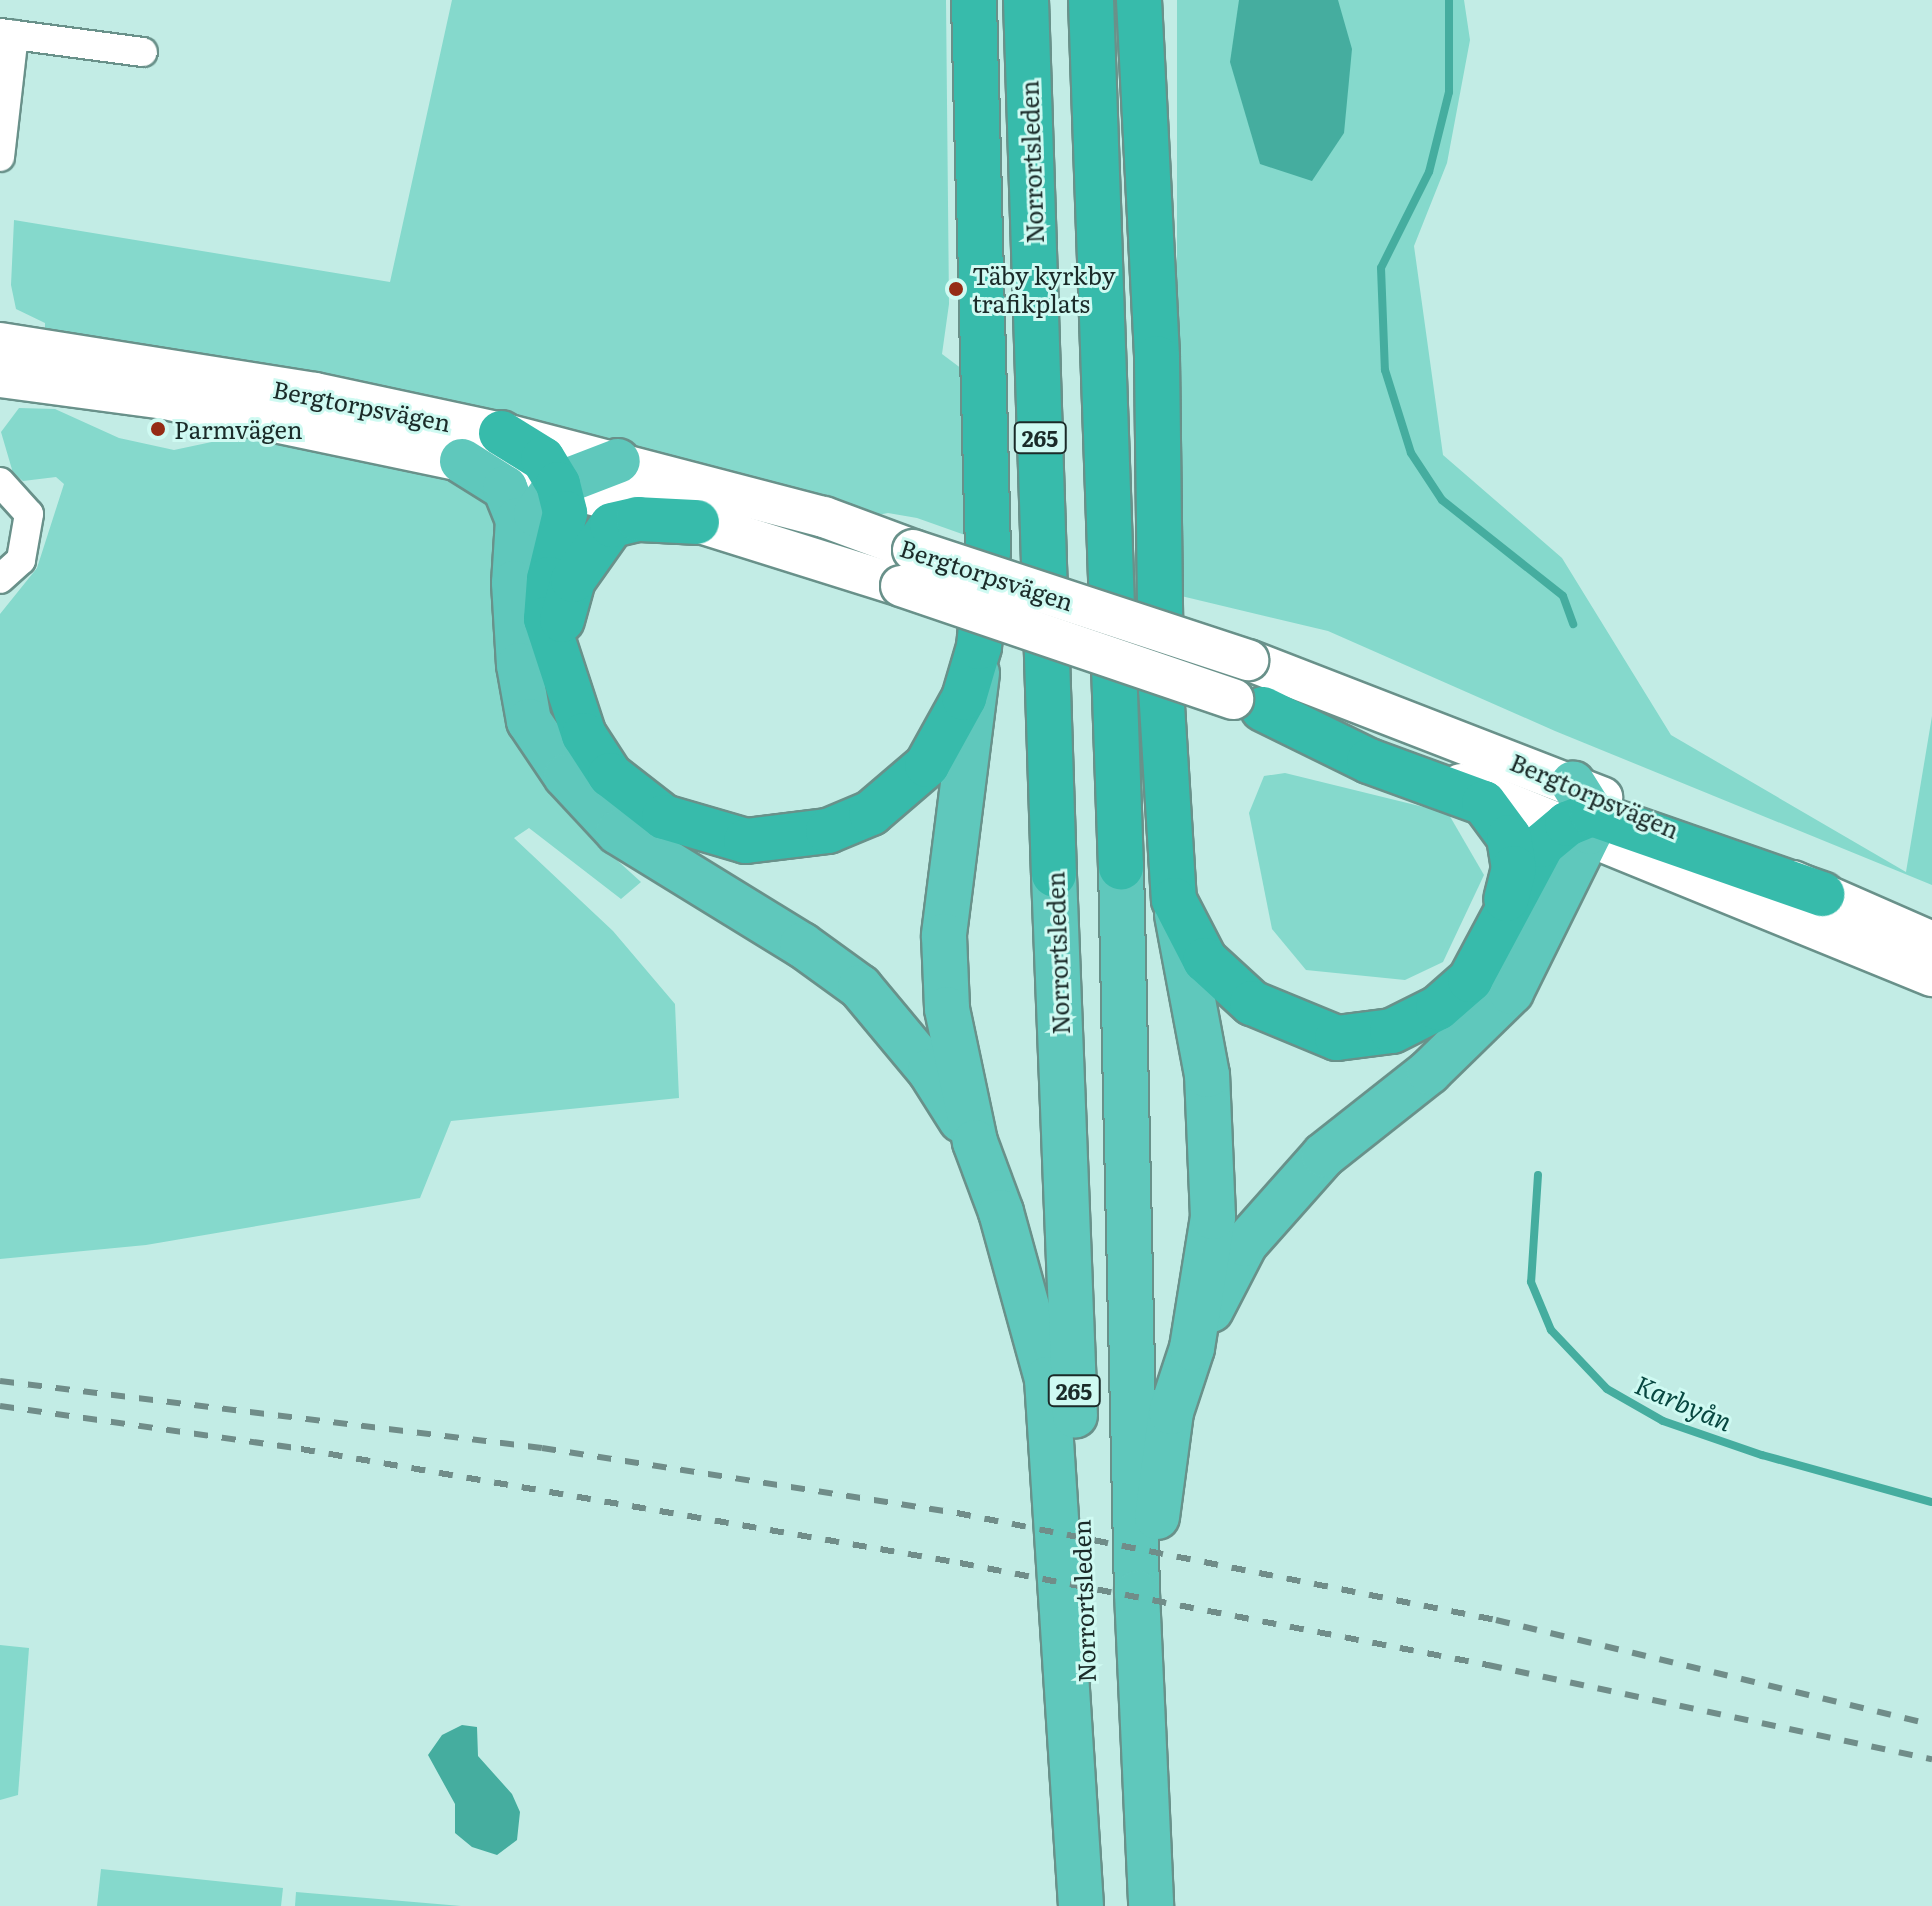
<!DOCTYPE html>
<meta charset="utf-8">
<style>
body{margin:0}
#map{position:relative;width:1932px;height:1906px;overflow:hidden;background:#c2ece5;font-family:Literata,serif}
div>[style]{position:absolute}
.green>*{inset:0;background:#85d9cc}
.water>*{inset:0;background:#45ad9f}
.stream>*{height:8px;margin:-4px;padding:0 4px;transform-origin:4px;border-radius:4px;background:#45ad9f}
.roads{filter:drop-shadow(2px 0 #69918a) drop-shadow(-2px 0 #69918a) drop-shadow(0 2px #69918a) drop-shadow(0 -2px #69918a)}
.minor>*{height:28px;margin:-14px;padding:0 14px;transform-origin:14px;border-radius:14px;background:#fff}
.secondary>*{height:40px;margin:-20px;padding:0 20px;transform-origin:20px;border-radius:20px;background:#fff}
.trunk>*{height:44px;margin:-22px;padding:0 22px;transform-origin:22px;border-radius:22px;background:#5fc8bc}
.motorway>*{height:44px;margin:-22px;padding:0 22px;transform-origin:22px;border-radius:22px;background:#37bbab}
.rail>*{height:6px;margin-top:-3px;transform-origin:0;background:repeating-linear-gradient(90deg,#708d89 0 14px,transparent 0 28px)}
.bridges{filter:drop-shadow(2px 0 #69918a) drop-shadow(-2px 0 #69918a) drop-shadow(0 2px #69918a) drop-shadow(0 -2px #69918a)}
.secondary-bridge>*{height:40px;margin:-20px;padding:0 20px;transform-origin:20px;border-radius:20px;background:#fff}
.dots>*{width:22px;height:22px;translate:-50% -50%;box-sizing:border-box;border:4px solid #cffaf2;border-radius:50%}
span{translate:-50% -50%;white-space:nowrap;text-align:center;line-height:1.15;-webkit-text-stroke:6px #cffaf2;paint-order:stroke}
.shield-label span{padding:2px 6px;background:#cffaf2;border:2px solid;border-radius:6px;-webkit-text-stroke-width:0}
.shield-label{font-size:22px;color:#1b2b29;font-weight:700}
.street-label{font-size:24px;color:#1b2b29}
.poi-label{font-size:24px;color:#1b2b29}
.left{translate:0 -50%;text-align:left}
.water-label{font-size:26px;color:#074740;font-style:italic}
</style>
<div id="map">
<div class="green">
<div style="clip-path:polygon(452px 0,946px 0,949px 304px,942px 354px,962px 369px,979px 540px,917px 518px,888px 513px,862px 518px,45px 334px,45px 323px,16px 309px,11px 285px,14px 220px,390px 282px)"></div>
<div style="clip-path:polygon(1177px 0,1464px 0,1470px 40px,1447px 163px,1414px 246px,1443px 455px,1562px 558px,1671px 735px,1906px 872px,1932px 716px,1932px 885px,1555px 731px,1328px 631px,1177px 595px)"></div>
<div style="clip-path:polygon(19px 408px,55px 409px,119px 438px,174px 450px,254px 433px,447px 477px,491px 494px,546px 775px,576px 823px,641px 882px,621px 899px,529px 828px,514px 838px,613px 931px,675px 1004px,679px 1098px,451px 1121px,420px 1198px,146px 1245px,0 1259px,0 614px,37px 568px,64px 484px,56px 477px,23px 481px,13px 473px,1px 432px)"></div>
<div style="clip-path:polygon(1285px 773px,1448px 813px,1484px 875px,1443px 962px,1405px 980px,1306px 970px,1272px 929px,1249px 813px,1264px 776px)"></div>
<div style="clip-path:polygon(0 1645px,29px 1648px,18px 1795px,0 1800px)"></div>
<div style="clip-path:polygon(101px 1869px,283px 1888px,281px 1906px,97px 1906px)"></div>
<div style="clip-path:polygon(296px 1892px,461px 1906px,295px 1906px)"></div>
</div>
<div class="water">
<div style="clip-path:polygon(1239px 0,1338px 0,1352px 49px,1344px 133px,1312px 181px,1260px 164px,1230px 62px)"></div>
<div style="clip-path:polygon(462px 1725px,477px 1727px,478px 1756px,512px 1794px,520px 1812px,517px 1840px,497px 1855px,472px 1847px,455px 1833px,455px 1804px,428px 1755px,442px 1735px)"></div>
</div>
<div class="stream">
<div style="left:1449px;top:0;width:92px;rotate:90deg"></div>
<div style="left:1449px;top:92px;width:82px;rotate:104deg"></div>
<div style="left:1429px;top:172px;width:107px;rotate:116.6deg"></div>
<div style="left:1381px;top:268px;width:102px;rotate:87.8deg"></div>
<div style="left:1385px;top:370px;width:87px;rotate:72.6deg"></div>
<div style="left:1411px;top:453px;width:56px;rotate:56.6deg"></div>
<div style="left:1442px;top:500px;width:154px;rotate:38.4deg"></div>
<div style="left:1563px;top:596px;width:30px;rotate:70deg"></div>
<div style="left:1538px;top:1175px;width:107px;rotate:93.7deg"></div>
<div style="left:1531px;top:1282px;width:52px;rotate:67.4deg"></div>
<div style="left:1551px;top:1330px;width:81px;rotate:46.5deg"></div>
<div style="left:1607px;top:1389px;width:64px;rotate:29.7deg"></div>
<div style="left:1663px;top:1421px;width:105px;rotate:19deg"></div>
<div style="left:1762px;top:1455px;width:176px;rotate:15.5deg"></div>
</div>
<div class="roads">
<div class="minor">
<div style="left:0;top:33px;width:144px;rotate:7.6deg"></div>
<div style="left:0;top:157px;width:123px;rotate:-83.5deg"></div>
<div style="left:0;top:482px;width:43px;rotate:47.8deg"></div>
<div style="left:29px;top:514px;width:47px;rotate:99.9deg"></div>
<div style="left:21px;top:560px;width:28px;rotate:138deg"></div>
</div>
<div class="secondary">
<div style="left:0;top:343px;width:319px;rotate:9deg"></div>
<div style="left:315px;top:393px;width:190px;rotate:12.1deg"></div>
<div style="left:501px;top:433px;width:334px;rotate:14.6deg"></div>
<div style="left:824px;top:517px;width:95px;rotate:20.3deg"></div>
<div style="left:0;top:377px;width:166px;rotate:7.6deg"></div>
<div style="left:165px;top:399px;width:303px;rotate:11.8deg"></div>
<div style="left:462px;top:461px;width:243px;rotate:14.6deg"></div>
<div style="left:697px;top:522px;width:214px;rotate:17.4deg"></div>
<div style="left:1248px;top:660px;width:380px;rotate:21.2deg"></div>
<div style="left:1461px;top:784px;width:509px;rotate:22.18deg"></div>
<div style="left:1793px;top:881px;width:152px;rotate:23.7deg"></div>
</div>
<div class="trunk">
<div style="left:462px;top:461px;width:51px;rotate:32.1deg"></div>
<div style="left:505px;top:488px;width:35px;rotate:68deg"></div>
<div style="left:518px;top:520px;width:63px;rotate:93.6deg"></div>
<div style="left:514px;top:583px;width:82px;rotate:86.5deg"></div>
<div style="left:519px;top:665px;width:57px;rotate:79.9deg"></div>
<div style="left:529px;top:721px;width:66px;rotate:56.1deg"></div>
<div style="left:566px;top:776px;width:76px;rotate:47.1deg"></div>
<div style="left:618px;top:832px;width:216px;rotate:31.6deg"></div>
<div style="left:802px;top:945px;width:72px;rotate:35.9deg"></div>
<div style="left:860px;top:987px;width:109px;rotate:50.2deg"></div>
<div style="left:930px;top:1071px;width:58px;rotate:57.7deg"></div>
<div style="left:536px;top:514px;width:37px;rotate:-54deg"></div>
<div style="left:558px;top:484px;width:64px;rotate:-21deg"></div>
<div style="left:977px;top:673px;width:265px;rotate:97.2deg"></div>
<div style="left:944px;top:936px;width:73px;rotate:87.6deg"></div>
<div style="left:947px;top:1009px;width:136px;rotate:78.1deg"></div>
<div style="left:975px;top:1142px;width:75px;rotate:69.6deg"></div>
<div style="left:1001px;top:1212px;width:173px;rotate:74.6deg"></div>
<div style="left:1047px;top:1379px;width:528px;rotate:86.31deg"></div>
<div style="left:1121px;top:867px;width:726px;rotate:88.74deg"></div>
<div style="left:1137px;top:1593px;width:313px;rotate:87.4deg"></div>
<div style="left:1054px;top:875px;width:541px;rotate:87.78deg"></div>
<div style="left:1211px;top:1310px;width:74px;rotate:-62.7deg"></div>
<div style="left:1245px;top:1244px;width:119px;rotate:-48.4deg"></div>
<div style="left:1324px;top:1155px;width:134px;rotate:-38.3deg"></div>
<div style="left:1429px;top:1072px;width:115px;rotate:-44.3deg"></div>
<div style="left:1511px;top:992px;width:178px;rotate:-63.7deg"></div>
<div style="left:1590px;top:832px;width:18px;rotate:-84deg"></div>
<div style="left:1592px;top:814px;width:36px;rotate:-122deg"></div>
<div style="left:1157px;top:1517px;width:106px;rotate:-82.4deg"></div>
<div style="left:1171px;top:1412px;width:67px;rotate:-71.8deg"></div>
<div style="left:1192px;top:1348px;width:133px;rotate:-80.9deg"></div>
<div style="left:1213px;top:1217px;width:142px;rotate:-92.4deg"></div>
<div style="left:1207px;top:1075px;width:163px;rotate:-100.6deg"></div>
</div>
<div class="motorway">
<div style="left:1026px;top:0;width:875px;rotate:88.17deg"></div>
<div style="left:1091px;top:0;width:868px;rotate:88.02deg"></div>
<div style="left:1139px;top:0;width:358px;rotate:87.1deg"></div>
<div style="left:1157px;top:358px;width:331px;rotate:89.3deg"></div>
<div style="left:1161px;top:689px;width:211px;rotate:86.5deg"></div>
<div style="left:1174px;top:900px;width:68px;rotate:62.7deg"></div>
<div style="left:1205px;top:960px;width:64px;rotate:42.5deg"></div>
<div style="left:1252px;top:1003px;width:92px;rotate:22.4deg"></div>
<div style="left:1337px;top:1038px;width:55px;rotate:-7.3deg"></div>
<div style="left:1392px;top:1031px;width:51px;rotate:-26.6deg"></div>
<div style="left:1438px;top:1008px;width:43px;rotate:-41.2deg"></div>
<div style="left:1470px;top:980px;width:153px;rotate:-61.9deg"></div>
<div style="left:1542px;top:845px;width:33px;rotate:-40deg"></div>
<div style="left:1567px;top:824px;width:27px;rotate:-22deg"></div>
<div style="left:1592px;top:814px;width:244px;rotate:19.2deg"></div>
<div style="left:501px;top:433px;width:49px;rotate:31.8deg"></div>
<div style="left:543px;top:459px;width:29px;rotate:59deg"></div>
<div style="left:558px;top:484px;width:30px;rotate:76deg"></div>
<div style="left:565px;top:513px;width:68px;rotate:103.6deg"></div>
<div style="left:549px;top:579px;width:40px;rotate:94.3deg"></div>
<div style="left:546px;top:619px;width:122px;rotate:71.9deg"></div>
<div style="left:584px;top:735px;width:48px;rotate:57deg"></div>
<div style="left:610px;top:775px;width:68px;rotate:37.9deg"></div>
<div style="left:664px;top:817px;width:85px;rotate:16.3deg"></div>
<div style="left:746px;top:841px;width:83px;rotate:-7deg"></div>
<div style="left:828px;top:831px;width:47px;rotate:-22.7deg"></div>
<div style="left:871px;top:813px;width:74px;rotate:-40.6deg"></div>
<div style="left:927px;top:765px;width:77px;rotate:-61.1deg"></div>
<div style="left:964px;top:698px;width:53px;rotate:-73.6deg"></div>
<div style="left:979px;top:647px;width:96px;rotate:-84.6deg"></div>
<div style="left:988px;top:551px;width:551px;rotate:-91.46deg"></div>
<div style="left:562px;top:620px;width:41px;rotate:-74.6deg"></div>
<div style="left:573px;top:580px;width:67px;rotate:-54.7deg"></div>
<div style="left:612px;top:525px;width:27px;rotate:-13deg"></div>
<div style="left:638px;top:519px;width:59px;rotate:2.9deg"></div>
<div style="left:1263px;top:709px;width:118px;rotate:26.1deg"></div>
<div style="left:1369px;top:761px;width:122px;rotate:20.1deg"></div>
<div style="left:1484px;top:803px;width:42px;rotate:53.7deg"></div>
<div style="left:1509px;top:837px;width:31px;rotate:81deg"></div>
<div style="left:1514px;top:868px;width:32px;rotate:104deg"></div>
</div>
</div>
<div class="rail">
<div style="left:0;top:1381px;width:546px;rotate:7.05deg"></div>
<div style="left:542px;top:1448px;width:420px;rotate:8.9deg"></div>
<div style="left:957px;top:1513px;width:550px;rotate:11.23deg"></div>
<div style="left:1496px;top:1620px;width:448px;rotate:13.5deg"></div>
<div style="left:0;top:1406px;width:304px;rotate:8.1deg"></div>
<div style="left:301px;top:1449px;width:669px;rotate:9.81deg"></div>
<div style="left:960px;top:1563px;width:538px;rotate:10.93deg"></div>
<div style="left:1488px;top:1665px;width:454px;rotate:12deg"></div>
</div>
<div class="bridges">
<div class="secondary-bridge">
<div style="left:913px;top:550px;width:353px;rotate:18.2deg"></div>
<div style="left:901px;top:586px;width:351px;rotate:18.8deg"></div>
</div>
</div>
<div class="dots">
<div style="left:956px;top:289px;background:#952c16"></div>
<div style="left:158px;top:429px;background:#952c16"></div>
</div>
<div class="shield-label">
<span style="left:1040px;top:438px">265</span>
<span style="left:1074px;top:1391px">265</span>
</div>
<div class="street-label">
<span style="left:1031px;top:162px;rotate:-92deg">Norrortsleden</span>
<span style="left:362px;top:405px;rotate:11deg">Bergtorpsvägen</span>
<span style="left:987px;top:574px;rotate:18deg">Bergtorpsvägen</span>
<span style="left:1595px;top:795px;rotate:23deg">Bergtorpsvägen</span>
<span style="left:1057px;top:953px;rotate:-92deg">Norrortsleden</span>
<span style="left:1083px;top:1601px;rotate:-92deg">Norrortsleden</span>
</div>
<div class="poi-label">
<span class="left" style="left:972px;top:289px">Täby kyrkby<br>trafikplats</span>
<span class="left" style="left:174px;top:429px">Parmvägen</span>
</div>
<div class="water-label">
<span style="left:1684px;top:1402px;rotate:23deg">Karbyån</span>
</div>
</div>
